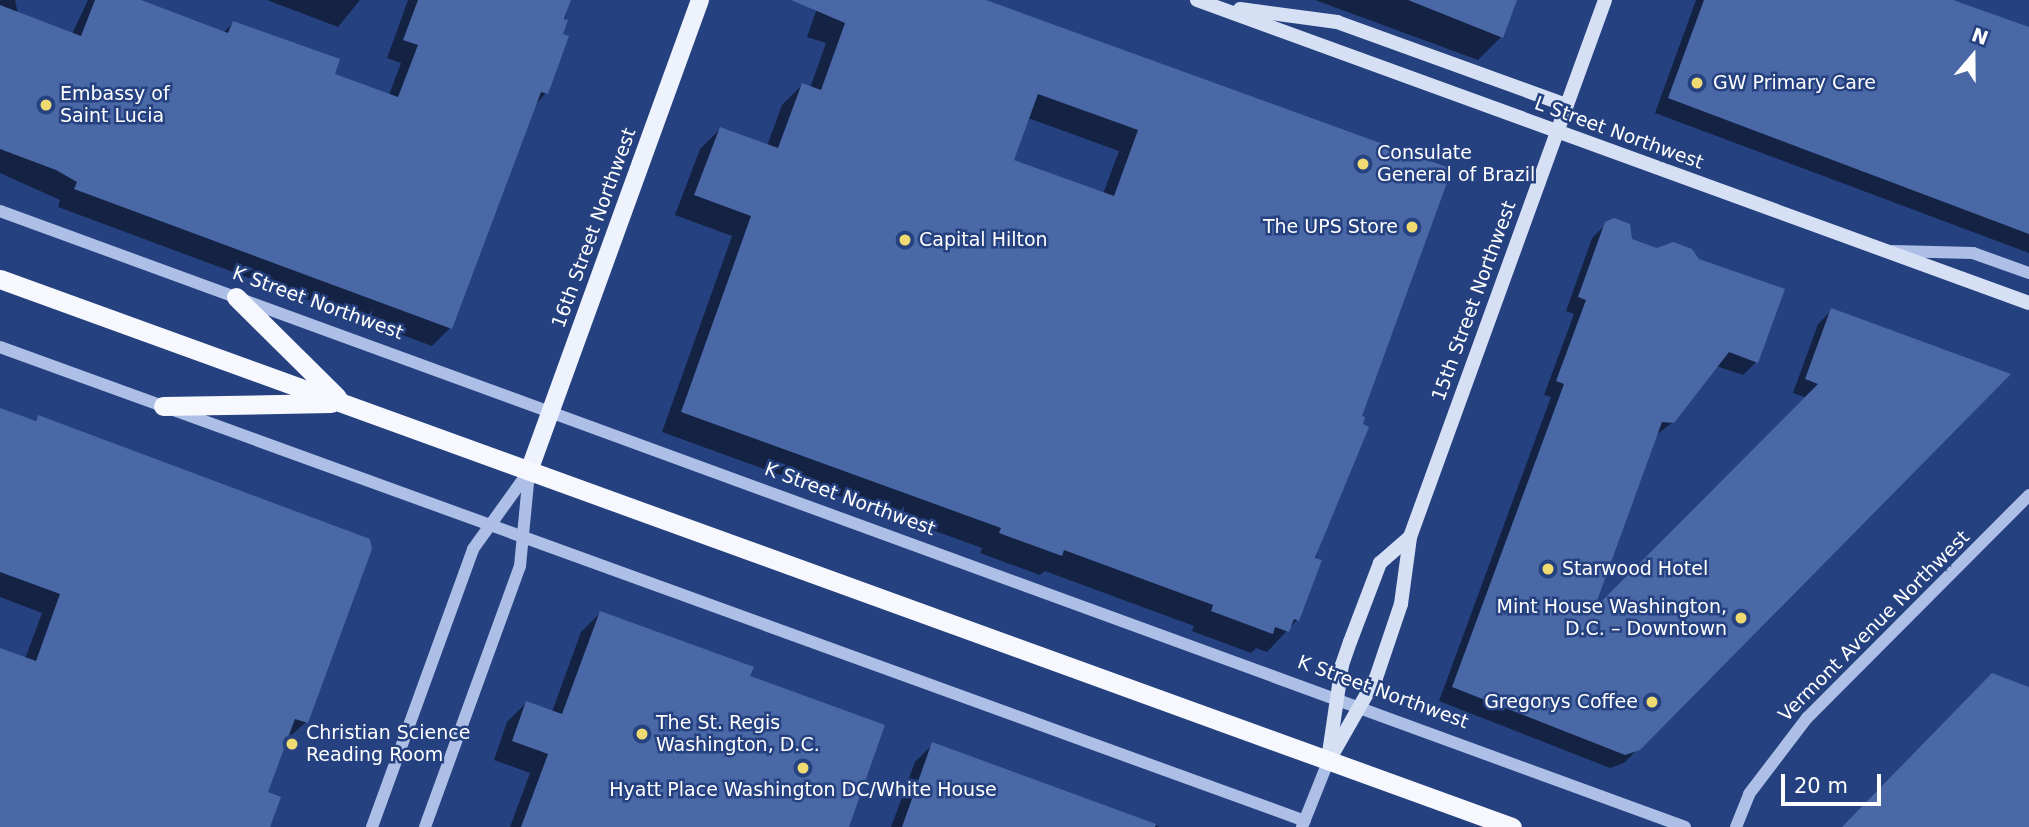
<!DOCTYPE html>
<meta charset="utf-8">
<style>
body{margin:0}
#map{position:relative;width:2029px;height:827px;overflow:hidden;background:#264180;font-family:"DejaVu Sans",sans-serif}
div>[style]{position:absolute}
.shadow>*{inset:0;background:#0007}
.building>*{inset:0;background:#4a68a6}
.tertiary>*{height:12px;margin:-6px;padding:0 6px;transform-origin:6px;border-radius:6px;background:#adbfe6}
.secondary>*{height:14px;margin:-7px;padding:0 7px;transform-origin:7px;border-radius:7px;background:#d6e0f5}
.primary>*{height:18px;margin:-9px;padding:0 9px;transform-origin:9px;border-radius:9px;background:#edf2fd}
.trunk>*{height:19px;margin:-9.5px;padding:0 9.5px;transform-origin:9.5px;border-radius:9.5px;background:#f6f8fe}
.dots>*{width:19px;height:19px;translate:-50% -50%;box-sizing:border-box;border:4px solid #264180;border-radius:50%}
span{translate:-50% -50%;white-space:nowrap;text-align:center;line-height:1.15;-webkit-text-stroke:5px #264180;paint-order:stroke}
.poi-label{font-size:19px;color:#fff}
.left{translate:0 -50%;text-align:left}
.right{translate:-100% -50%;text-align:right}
.street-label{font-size:19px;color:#fff}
.north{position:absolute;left:1938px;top:21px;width:70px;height:70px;-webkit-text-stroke:5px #264180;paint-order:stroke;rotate:20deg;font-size:19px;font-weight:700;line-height:28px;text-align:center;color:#fff}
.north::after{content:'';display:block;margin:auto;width:24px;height:32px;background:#fff;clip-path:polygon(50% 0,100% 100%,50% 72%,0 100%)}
.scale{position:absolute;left:1781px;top:774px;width:100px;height:32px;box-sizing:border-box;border:4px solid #fff;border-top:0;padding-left:9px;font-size:21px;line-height:24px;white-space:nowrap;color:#fff;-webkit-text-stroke:5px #264180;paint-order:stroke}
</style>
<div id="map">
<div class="shadow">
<div style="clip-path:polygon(0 0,15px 0,18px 14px,72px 34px,88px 0,134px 0,223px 33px,233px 23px,332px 75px,389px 95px,401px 63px,387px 58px,408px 0,570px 0,546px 93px,535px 105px,450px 328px,432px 346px,58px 207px,60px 200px,0 173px)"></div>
<div style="clip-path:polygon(267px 0,360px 0,338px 27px)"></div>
<div style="clip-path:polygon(evenodd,820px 0,982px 0,1450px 170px,1359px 417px,1297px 620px,1267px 652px,1256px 648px,1251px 653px,1192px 631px,1194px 626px,1045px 571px,1040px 575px,980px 553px,982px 548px,662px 432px,732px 236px,675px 215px,700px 149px,720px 129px,767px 146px,782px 105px,802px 85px,810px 88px,826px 43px,807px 37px,820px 0,1028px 118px,1119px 151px,1103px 194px,1012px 161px,1028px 118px)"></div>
<div style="clip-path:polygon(1315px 0,1515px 0,1501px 37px,1478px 60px)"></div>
<div style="clip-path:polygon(1696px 0,1948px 0,2029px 29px,2029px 253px,1655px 113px)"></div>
<div style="clip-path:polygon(1606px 224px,1630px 240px,1657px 250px,1756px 362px,1743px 375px,1716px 366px,1673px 422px,1655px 436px,1590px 615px,1807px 398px,1793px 393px,1818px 324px,1832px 310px,2008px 375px,1624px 763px,1610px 768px,1439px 701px,1551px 397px,1544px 395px,1574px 314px,1566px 311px,1592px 238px)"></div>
<div style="clip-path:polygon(0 410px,34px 422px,38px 417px,306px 722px,285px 741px,265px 793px,268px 827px,0 827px,0 650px,25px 659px,42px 613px,0 597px)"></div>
<div style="clip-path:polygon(600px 613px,748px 677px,847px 827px,510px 827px,530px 773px,494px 760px,507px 722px,526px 703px,552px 712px,581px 632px)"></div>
<div style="clip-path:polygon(933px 744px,1160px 827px,891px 827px,915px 762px)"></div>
</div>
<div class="building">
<div style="clip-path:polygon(95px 0,141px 0,228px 33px,233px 21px,340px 59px,335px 74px,398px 97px,418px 45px,403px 40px,418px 0,571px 0,564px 19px,568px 20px,563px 34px,569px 36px,548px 94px,541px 92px,452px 329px,74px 189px,77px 182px,56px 170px,0 149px,0 5px,81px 36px)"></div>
<div style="clip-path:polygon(evenodd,791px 0,986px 0,1452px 169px,1362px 416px,1365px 417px,1363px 424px,1369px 427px,1315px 558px,1322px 560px,1299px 621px,1294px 619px,1289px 632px,1275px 627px,1273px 634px,1211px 611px,1213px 605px,1064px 550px,1062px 556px,999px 533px,1001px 528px,681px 412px,751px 216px,694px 195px,720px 127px,778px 148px,802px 83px,821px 90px,845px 23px,791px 0,1038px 94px,1138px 130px,1114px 196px,1014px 160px,1038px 94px)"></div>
<div style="clip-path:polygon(1408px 0,1517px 0,1503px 38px)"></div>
<div style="clip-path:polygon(1704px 0,1953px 0,2029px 27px,2029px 234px,1668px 98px)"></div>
<div style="clip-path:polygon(1614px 218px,1630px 224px,1632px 239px,1657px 248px,1673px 242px,1692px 249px,1699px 259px,1785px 289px,1758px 363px,1729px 352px,1674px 423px,1662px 422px,1594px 609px,1818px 384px,1805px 379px,1831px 308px,2011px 374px,1640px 750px,1625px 755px,1452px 687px,1564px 384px,1556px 381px,1586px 300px,1578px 297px,1597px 244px,1605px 222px)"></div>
<div style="clip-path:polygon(0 408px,36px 421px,38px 415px,370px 539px,372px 549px,308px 723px,295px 719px,268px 792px,281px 797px,270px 827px,0 827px,0 648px,36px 661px,60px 594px,0 572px)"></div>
<div style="clip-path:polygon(600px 611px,754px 667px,750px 676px,885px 725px,849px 827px,521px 827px,548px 754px,512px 741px,526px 701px,562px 714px)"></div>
<div style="clip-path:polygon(1992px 673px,2029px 687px,2029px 827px,1842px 827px)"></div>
<div style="clip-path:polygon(932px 742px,1156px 824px,1155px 827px,902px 827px)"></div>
</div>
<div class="tertiary">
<div style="left:0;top:211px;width:1794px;rotate:20.08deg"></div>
<div style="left:1893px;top:251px;width:80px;rotate:1.4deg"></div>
<div style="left:1973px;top:253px;width:59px;rotate:19.7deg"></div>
<div style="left:0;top:347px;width:1388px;rotate:19.96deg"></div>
<div style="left:372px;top:827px;width:296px;rotate:-70deg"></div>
<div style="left:473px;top:549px;width:96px;rotate:-54.3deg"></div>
<div style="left:425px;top:827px;width:278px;rotate:-70deg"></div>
<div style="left:520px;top:566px;width:94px;rotate:-84.5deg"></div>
<div style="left:1302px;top:827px;width:70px;rotate:-68.2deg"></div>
<div style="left:1736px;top:827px;width:35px;rotate:-68deg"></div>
<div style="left:1749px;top:794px;width:96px;rotate:-52.7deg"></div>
<div style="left:1807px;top:718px;width:315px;rotate:-45.1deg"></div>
</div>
<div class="secondary">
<div style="left:1197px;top:0;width:885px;rotate:20.01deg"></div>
<div style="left:1240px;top:9px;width:98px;rotate:7.6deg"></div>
<div style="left:1337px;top:22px;width:244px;rotate:19.9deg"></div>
<div style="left:1329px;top:753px;width:89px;rotate:-81.6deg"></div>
<div style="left:1342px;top:665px;width:24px;rotate:-71deg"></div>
<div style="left:1350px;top:642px;width:85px;rotate:-69.2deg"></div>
<div style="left:1380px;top:563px;width:40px;rotate:-41deg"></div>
<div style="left:1328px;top:762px;width:97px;rotate:-60.3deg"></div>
<div style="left:1376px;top:678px;width:78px;rotate:-71.3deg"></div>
<div style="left:1401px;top:604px;width:68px;rotate:-82.3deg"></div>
<div style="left:1410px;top:537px;width:571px;rotate:-70.04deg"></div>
</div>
<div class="primary">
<div style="left:529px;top:471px;width:501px;rotate:-70.05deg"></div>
</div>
<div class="trunk">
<div style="left:0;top:279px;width:1608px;rotate:19.92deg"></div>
<div style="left:236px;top:297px;width:142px;rotate:44.7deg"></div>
<div style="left:163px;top:406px;width:168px;rotate:-1deg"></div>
</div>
<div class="dots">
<div style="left:1697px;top:83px;background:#efdb72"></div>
<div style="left:46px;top:105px;background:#efdb72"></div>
<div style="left:1363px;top:164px;background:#efdb72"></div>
<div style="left:1412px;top:227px;background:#efdb72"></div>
<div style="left:905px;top:240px;background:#efdb72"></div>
<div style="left:1548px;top:569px;background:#efdb72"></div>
<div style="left:1741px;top:618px;background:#efdb72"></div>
<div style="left:1652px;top:702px;background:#efdb72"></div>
<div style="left:642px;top:734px;background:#efdb72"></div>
<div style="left:292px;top:744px;background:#efdb72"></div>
<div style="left:803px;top:768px;background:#efdb72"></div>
</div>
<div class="poi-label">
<span class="left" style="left:1713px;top:83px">GW Primary Care</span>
<span class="left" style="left:60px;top:105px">Embassy of<br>Saint Lucia</span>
<span class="left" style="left:1377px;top:164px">Consulate<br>General of Brazil</span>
<span class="right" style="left:1398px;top:227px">The UPS Store</span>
<span class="left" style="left:919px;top:240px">Capital Hilton</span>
<span class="left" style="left:1562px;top:569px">Starwood Hotel</span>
<span class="right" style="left:1727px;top:618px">Mint House Washington,<br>D.C. – Downtown</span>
<span class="right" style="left:1638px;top:702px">Gregorys Coffee</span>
<span class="left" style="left:656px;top:734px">The St. Regis<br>Washington, D.C.</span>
<span class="left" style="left:306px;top:744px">Christian Science<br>Reading Room</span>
<span style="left:803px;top:790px">Hyatt Place Washington DC/White House</span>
</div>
<div class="street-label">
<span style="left:1619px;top:133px;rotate:20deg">L Street Northwest</span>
<span style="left:594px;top:228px;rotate:-70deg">16th Street Northwest</span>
<span style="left:1474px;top:301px;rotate:-70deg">15th Street Northwest</span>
<span style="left:318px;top:303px;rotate:20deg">K Street Northwest</span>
<span style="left:850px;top:499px;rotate:20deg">K Street Northwest</span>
<span style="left:1874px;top:626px;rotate:-45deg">Vermont Avenue Northwest</span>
<span style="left:1383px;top:692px;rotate:20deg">K Street Northwest</span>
</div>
<div class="north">N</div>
<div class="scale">20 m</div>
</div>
